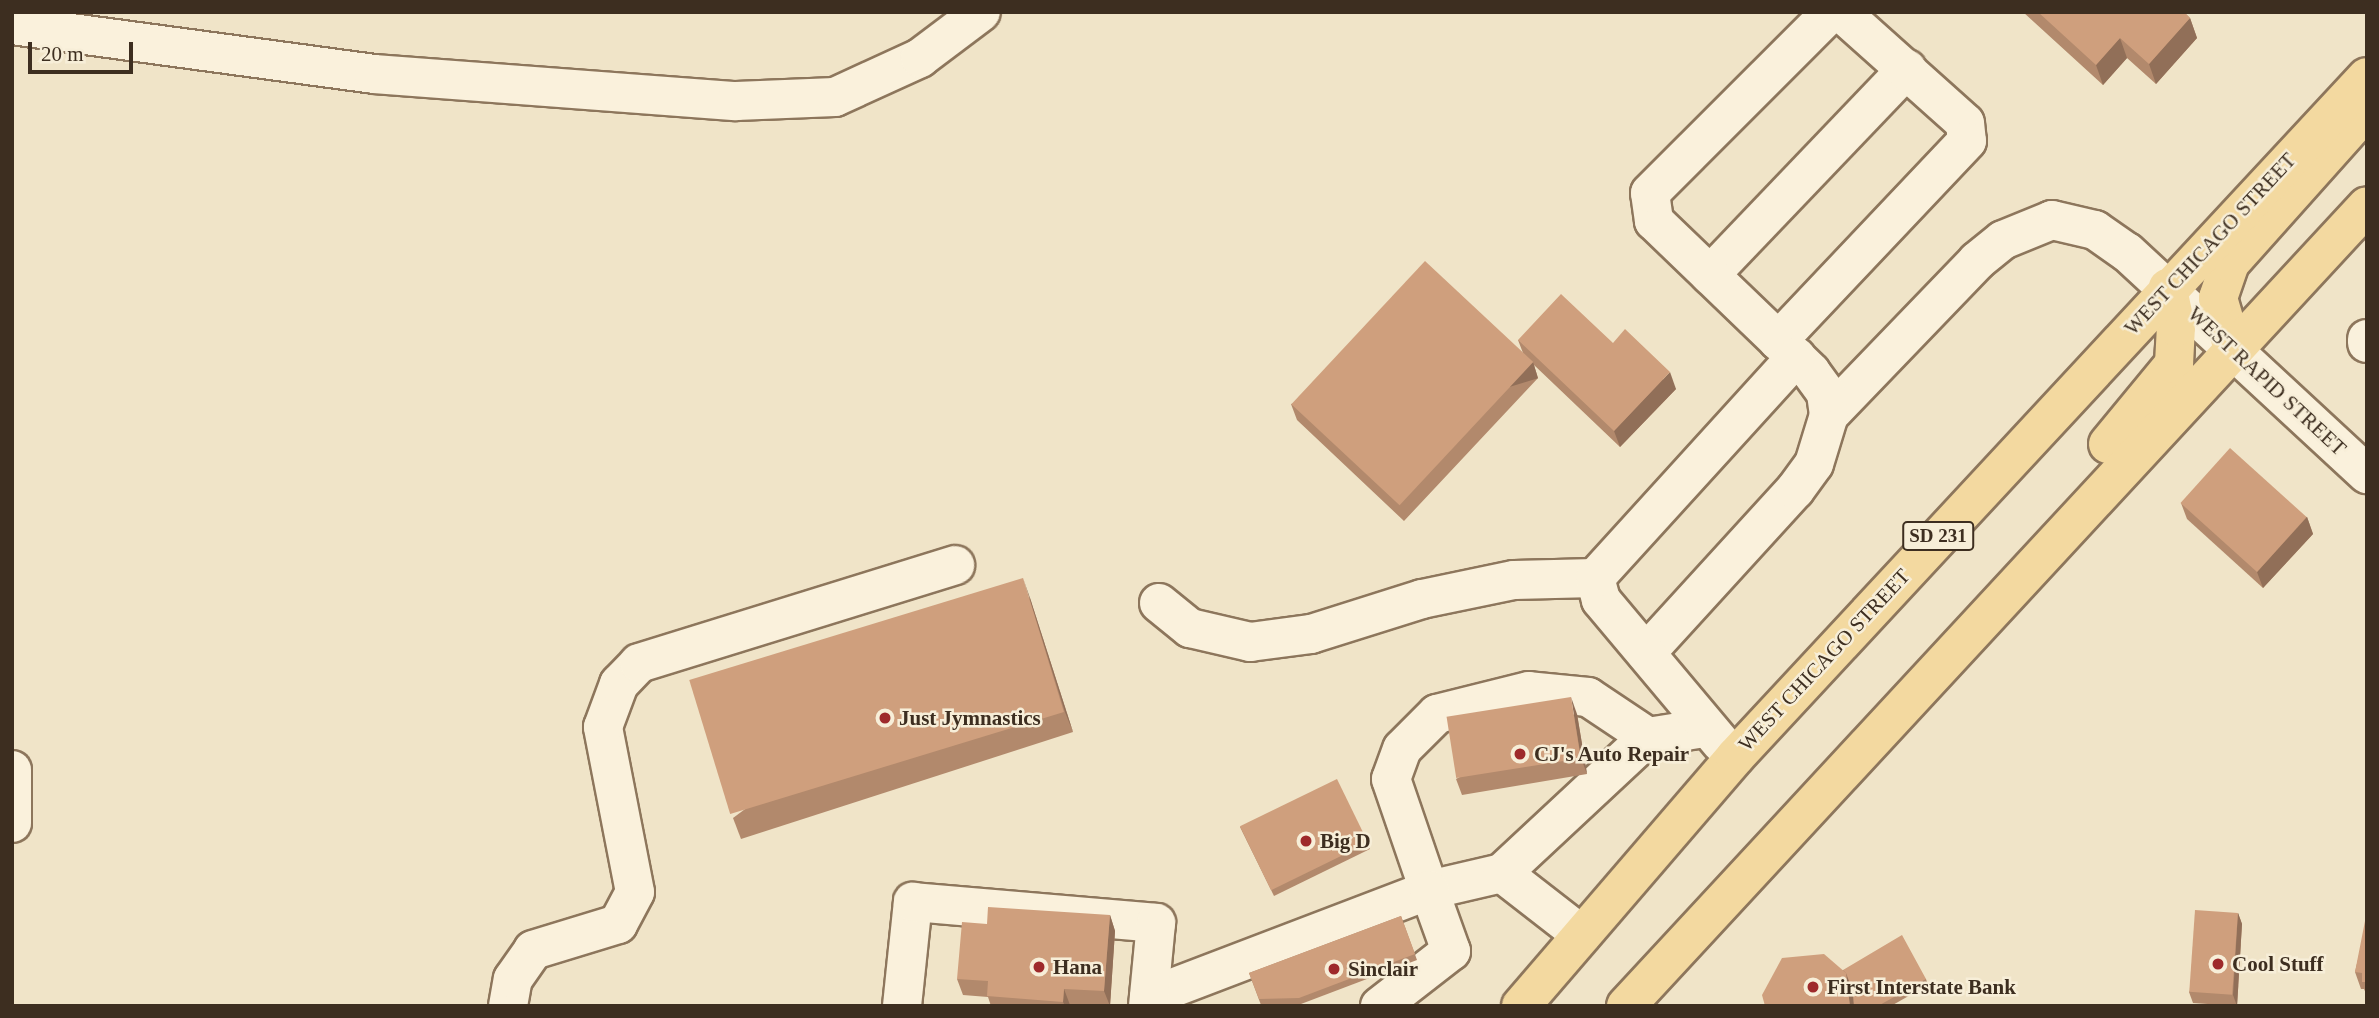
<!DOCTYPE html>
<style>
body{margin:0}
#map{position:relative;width:2379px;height:1018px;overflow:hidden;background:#f0e4c8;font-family:Georgia,serif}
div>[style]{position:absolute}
.roads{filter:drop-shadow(2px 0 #8d765c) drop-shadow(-2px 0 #8d765c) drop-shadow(0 2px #8d765c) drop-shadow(0 -2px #8d765c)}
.minor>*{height:38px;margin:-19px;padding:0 19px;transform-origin:19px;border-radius:19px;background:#faf1dc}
.major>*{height:38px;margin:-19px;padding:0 19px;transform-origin:19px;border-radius:19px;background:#f3d9a0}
.wall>*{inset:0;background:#b2896c}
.shaded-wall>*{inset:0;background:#916f58;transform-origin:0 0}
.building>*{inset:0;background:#cf9f7d;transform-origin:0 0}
.dots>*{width:19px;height:19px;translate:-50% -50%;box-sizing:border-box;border:4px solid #f7eed8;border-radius:50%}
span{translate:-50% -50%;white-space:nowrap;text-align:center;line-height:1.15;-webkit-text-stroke:5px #f7eed8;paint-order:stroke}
.shield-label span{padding:2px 5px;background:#f7eed8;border:2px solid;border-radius:5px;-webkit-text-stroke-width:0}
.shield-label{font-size:19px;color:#3d2e20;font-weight:700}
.street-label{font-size:21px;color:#3d2e20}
.poi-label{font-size:21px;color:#3d2e20;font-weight:700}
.left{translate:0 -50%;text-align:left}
.frame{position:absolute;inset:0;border:14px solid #3d2e20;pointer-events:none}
.scale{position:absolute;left:28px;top:42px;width:105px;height:32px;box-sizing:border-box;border:4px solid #3d2e20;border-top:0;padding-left:9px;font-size:21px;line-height:24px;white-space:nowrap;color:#3d2e20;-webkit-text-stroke:5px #f7eed8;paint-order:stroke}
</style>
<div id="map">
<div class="roads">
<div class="minor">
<div style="left:12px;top:25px;width:365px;rotate:7.7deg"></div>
<div style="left:374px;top:74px;width:363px;rotate:4.3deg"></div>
<div style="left:736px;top:101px;width:99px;rotate:-2.3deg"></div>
<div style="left:835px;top:97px;width:94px;rotate:-24.6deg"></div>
<div style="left:920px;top:58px;width:76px;rotate:-37deg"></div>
<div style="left:1710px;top:275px;width:285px;rotate:-46.3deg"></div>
<div style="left:2367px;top:339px;width:4px;rotate:90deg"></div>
<div style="left:1829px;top:415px;width:214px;rotate:-46.1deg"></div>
<div style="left:1977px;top:261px;width:33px;rotate:-39deg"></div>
<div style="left:2003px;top:240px;width:53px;rotate:-22.2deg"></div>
<div style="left:2052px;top:220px;width:44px;rotate:13.1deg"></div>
<div style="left:2095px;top:230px;width:39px;rotate:35deg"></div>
<div style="left:2127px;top:252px;width:327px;rotate:42.8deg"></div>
<div style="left:1159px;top:603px;width:40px;rotate:39deg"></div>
<div style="left:1190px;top:628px;width:62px;rotate:13.1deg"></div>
<div style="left:1250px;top:642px;width:62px;rotate:-7.5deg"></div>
<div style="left:1311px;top:634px;width:116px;rotate:-17.5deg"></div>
<div style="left:1422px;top:599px;width:94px;rotate:-11.7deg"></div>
<div style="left:1514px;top:580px;width:81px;rotate:-1.4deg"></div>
<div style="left:1646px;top:653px;width:221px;rotate:-47.6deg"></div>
<div style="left:1795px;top:490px;width:32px;rotate:-54deg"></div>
<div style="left:1814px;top:464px;width:51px;rotate:-73deg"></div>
<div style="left:1829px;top:415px;width:22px;rotate:-98deg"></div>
<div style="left:1826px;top:393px;width:26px;rotate:-126deg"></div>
<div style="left:1811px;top:372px;width:218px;rotate:-136.1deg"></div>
<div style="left:1654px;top:221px;width:28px;rotate:-98deg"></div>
<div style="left:1650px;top:193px;width:253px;rotate:-45deg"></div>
<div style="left:1829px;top:14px;width:12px;rotate:-9deg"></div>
<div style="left:1841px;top:12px;width:166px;rotate:41.8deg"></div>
<div style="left:1965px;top:123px;width:18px;rotate:84deg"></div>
<div style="left:1967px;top:141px;width:275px;rotate:133.4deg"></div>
<div style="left:1648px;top:737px;width:72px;rotate:-146.3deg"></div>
<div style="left:1588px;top:697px;width:59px;rotate:-174.2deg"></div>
<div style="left:1529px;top:691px;width:95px;rotate:166deg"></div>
<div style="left:1437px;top:714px;width:49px;rotate:135deg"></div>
<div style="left:1402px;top:749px;width:32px;rotate:110deg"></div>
<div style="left:1391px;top:779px;width:117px;rotate:71.1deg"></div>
<div style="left:1429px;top:890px;width:75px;rotate:-13.1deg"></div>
<div style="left:1502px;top:873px;width:200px;rotate:-43deg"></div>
<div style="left:1648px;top:737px;width:57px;rotate:-9.1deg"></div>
<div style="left:1721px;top:743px;width:187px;rotate:-130deg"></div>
<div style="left:1601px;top:600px;width:23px;rotate:-105deg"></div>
<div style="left:1595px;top:578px;width:299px;rotate:-47.7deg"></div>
<div style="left:12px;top:770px;width:53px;rotate:90deg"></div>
<div style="left:1502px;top:873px;width:101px;rotate:37.8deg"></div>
<div style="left:1149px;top:997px;width:300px;rotate:-20.9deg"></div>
<div style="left:1429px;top:890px;width:65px;rotate:70.2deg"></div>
<div style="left:1451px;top:951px;width:90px;rotate:142.2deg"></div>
<div style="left:508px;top:1006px;width:27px;rotate:-80deg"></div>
<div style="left:513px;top:979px;width:35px;rotate:-55deg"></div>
<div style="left:533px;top:950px;width:89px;rotate:-17deg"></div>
<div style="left:618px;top:924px;width:36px;rotate:-62deg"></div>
<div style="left:635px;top:892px;width:168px;rotate:-101deg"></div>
<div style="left:603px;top:727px;width:46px;rotate:-69.6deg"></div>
<div style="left:619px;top:684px;width:29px;rotate:-46deg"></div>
<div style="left:639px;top:663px;width:331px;rotate:-17.2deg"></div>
<div style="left:902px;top:1006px;width:105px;rotate:-84deg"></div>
<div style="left:913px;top:902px;width:244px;rotate:4.9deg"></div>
<div style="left:1156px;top:923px;width:83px;rotate:95.5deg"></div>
</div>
<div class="major">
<div style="left:2233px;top:349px;width:53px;rotate:-106.4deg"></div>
<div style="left:2218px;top:298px;width:37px;rotate:-71deg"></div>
<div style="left:2230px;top:263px;width:205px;rotate:-48.2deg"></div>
<div style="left:2108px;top:444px;width:104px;rotate:-50.5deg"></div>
<div style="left:2174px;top:364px;width:37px;rotate:-87deg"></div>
<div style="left:2176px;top:327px;width:40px;rotate:-102deg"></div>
<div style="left:1521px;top:1006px;width:328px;rotate:-49.3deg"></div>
<div style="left:1735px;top:757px;width:928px;rotate:-47.1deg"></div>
<div style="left:1626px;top:1006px;width:1090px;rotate:-47.19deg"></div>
</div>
</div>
<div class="wall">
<div style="clip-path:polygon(2023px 12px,2184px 12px,2190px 18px,2197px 38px,2156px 84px,2127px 58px,2103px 85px)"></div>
<div style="clip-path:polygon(1518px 340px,1613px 343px,1676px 389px,1620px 447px,1534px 365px,1538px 378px,1404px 521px,1297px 420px,1291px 404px,1523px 353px)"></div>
<div style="clip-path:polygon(2181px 503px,2307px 517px,2313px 534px,2263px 588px,2187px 519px)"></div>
<div style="clip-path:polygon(1030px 598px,1073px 732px,741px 839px,733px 818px)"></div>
<div style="clip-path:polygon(1577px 714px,1587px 774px,1462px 795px,1456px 779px)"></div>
<div style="clip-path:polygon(1240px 827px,1368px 843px,1370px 849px,1274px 896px)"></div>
<div style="clip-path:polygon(2238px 913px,2242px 924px,2237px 1006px,2193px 1003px,2189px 992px)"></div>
<div style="clip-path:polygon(1110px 915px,1115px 931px,1110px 1006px,991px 1006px,988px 997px,963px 995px,957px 979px)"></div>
<div style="clip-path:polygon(1401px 916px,1417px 960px,1301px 1004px,1261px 1005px,1249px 973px)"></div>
<div style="clip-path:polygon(2367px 921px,2367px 996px,2364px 989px,2361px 989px,2355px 972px)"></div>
<div style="clip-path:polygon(1843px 970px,1926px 979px,1928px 985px,1891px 1006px,1765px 1006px)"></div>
</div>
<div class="shaded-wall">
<div style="clip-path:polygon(2190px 18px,2197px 38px,2156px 84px,2149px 64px)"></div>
<div style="clip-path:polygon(2120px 38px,2127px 58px,2103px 85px,2096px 65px)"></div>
<div style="left:1533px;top:362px;width:17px;height:197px;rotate:73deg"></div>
<div style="clip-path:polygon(1670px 372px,1676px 389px,1620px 447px,1614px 431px)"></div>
<div style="clip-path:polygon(2307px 517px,2313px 534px,2263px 588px,2257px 572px)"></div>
<div style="clip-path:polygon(1023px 578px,1030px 598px,1073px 732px,1065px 712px)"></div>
<div style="clip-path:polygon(1571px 697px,1577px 714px,1587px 774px,1581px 758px)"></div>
<div style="clip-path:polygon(2238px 913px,2242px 924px,2237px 1006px,2233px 995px)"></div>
<div style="clip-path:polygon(1110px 915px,1115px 931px,1110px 1006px,1104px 991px)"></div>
<div style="clip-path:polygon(1846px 973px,1852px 989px,1854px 1006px,1850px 1006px)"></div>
<div style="clip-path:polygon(1064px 989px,1070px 1005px,1070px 1006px,1065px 1006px,1063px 1002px)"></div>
</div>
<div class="building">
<div style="clip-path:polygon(2038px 12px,2184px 12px,2190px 18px,2149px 64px,2120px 38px,2096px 65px)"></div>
<div style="left:1425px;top:261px;width:148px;height:196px;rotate:43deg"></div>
<div style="clip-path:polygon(1561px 294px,1613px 343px,1625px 329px,1670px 372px,1614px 431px,1518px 340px)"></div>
<div style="left:2230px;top:448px;width:103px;height:74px;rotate:42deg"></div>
<div style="left:1023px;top:578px;width:140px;height:349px;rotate:73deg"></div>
<div style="left:1571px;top:697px;width:62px;height:126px;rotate:81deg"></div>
<div style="left:1337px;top:779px;width:71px;height:108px;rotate:64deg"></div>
<div style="clip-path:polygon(988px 907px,1110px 915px,1104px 991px,1064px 989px,1063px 1002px,987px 996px,988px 981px,957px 979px,962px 922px,987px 924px)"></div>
<div style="left:2195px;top:910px;width:43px;height:82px;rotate:4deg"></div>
<div style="clip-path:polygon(1401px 916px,1415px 954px,1299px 998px,1259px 999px,1249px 973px)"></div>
<div style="clip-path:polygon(2365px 921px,2367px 921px,2367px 982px,2362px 982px,2362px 973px,2355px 972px)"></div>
<div style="clip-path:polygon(1902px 935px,1926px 979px,1878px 1006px,1854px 1006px,1853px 991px,1846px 973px,1843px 970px)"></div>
<div style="clip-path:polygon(1824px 954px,1846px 973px,1850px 1006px,1765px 1006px,1762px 995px,1782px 958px)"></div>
</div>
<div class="dots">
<div style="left:885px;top:718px;background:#9e2a2b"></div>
<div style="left:1520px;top:754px;background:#9e2a2b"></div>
<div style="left:1306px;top:841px;background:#9e2a2b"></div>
<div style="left:2218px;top:964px;background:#9e2a2b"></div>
<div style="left:1039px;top:967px;background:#9e2a2b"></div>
<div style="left:1334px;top:969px;background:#9e2a2b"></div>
<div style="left:1813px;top:987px;background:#9e2a2b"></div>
</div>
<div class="shield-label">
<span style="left:1938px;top:536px">SD 231</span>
</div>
<div class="street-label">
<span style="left:2210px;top:244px;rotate:-47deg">WEST CHICAGO STREET</span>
<span style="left:2267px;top:381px;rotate:43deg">WEST RAPID STREET</span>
<span style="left:1824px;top:660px;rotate:-47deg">WEST CHICAGO STREET</span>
</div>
<div class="poi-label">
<span class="left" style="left:899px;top:718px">Just Jymnastics</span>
<span class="left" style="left:1534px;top:754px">CJ's Auto Repair</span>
<span class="left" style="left:1320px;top:841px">Big D</span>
<span class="left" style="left:2232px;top:964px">Cool Stuff</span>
<span class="left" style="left:1053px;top:967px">Hana</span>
<span class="left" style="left:1348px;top:969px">Sinclair</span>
<span class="left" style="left:1827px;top:987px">First Interstate Bank</span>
</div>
<div class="frame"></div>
<div class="scale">20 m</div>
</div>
